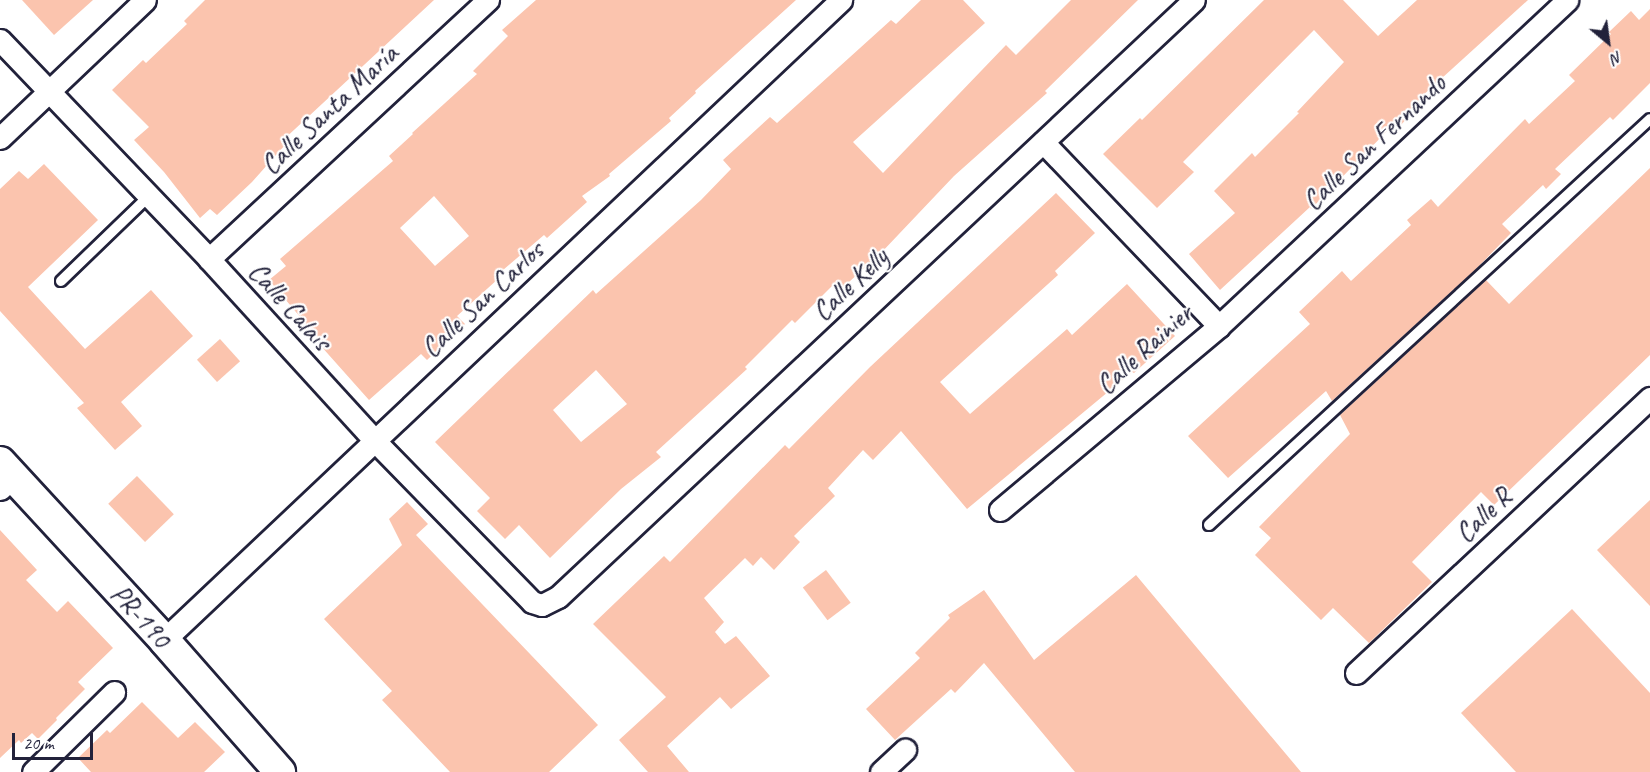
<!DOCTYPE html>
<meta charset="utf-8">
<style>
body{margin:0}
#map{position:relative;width:1650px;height:772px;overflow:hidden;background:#fff;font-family:Caveat,sans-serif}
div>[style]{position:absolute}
.building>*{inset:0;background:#fbc4ae;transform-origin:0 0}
.roads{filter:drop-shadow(2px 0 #22223b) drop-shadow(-2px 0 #22223b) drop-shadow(0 2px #22223b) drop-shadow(0 -2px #22223b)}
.lane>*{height:10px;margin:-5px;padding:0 5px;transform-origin:5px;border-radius:5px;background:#fff}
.street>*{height:21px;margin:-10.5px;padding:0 10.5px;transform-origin:10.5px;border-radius:10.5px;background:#fff}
.secondary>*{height:30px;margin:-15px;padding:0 15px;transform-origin:15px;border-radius:15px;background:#fff}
span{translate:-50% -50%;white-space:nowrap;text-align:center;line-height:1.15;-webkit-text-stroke:4.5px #fff;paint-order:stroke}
.street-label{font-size:28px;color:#22223b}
.north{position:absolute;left:1578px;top:12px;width:60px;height:60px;-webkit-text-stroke:4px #fff;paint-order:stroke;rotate:151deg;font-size:16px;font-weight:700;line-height:24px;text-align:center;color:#22223b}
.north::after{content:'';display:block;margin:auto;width:21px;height:27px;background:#22223b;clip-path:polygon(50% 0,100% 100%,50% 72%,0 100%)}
.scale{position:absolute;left:12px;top:733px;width:81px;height:27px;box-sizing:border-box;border:3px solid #22223b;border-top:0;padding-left:8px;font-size:18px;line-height:21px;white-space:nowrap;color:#22223b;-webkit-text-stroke:4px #fff;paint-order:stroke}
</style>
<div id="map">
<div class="building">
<div style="clip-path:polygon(22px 0,93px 0,54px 35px)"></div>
<div style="clip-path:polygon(205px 0,434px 0,281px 142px,285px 145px,252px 182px,217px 215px,210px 209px,200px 218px,164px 172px,134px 140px,149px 127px,112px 90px,143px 60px,146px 63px,187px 24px,184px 21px)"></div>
<div style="clip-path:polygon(evenodd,536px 0,796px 0,695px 91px,696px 93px,669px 118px,671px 121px,609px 174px,610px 176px,582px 196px,587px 202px,547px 238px,544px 235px,496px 276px,498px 279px,457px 316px,465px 324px,427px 360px,421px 354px,369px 400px,320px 345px,322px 343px,269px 280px,286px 266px,280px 259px,393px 161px,389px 156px,413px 134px,412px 133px,477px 74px,473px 71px,508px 36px,502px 30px,536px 0,434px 196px,469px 236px,435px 266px,400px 228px,434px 196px)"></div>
<div style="clip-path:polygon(evenodd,921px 0,963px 0,985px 23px,853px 142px,883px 173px,1006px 45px,1016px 55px,1071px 0,1138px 0,1045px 91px,1047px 93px,954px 176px,880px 254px,839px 291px,833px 285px,795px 323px,792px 320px,745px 367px,747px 369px,656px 452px,661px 457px,621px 489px,550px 558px,519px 525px,505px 539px,477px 511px,490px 498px,435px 442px,593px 290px,596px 294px,701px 200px,731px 169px,723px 160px,770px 117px,777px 123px,891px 20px,896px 24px,921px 0,596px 370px,627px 404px,581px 442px,553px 410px,596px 370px)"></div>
<div style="clip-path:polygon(1264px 0,1343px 0,1378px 36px,1417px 0,1528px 0,1420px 98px,1424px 101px,1394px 132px,1390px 128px,1311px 209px,1310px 207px,1220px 290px,1189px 254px,1235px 213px,1214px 191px,1252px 153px,1255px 157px,1299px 113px,1297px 112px,1344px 62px,1314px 30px,1183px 162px,1194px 172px,1157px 208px,1103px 154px,1140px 118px,1142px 120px)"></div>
<div style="clip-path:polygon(1650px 9px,1650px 83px,1613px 120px,1610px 117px,1555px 169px,1561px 174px,1546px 189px,1543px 185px,1502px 224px,1511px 233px,1475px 270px,1332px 401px,1326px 391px,1228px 478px,1188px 436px,1310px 324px,1299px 312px,1342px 271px,1351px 281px,1411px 225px,1407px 220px,1431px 199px,1438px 207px,1525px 119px,1529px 124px,1575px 81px,1569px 75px,1611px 34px,1609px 32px,1631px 11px,1639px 20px)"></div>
<div style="clip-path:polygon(44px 164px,98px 220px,28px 287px,85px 349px,151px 290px,193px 336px,121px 402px,142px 426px,115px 450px,77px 408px,84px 403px,0 311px,0 189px,19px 171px,28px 179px)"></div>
<div style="clip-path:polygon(1650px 168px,1650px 355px,1494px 505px,1481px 492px,1412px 562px,1432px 582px,1369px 643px,1333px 608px,1321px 620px,1255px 555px,1271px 538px,1259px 527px,1350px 434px,1340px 415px,1486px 280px,1509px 304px)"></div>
<div style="clip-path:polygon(1056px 193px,1095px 233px,1055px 271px,1058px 275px,940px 382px,970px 414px,1067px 329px,1072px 335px,1127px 284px,1175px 336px,1134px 373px,1132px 372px,967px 509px,901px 431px,873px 460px,863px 450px,828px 488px,835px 496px,794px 536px,800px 542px,774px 570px,761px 557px,753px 566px,745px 558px,704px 598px,724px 622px,715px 632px,725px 644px,736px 636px,770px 676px,731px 709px,720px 697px,667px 746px,689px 772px,648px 772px,619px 740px,666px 697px,593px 624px,664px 556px,670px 562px,785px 445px,789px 449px,870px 367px)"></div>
<div style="left:220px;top:339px;width:30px;height:31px;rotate:48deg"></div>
<div style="left:137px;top:476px;width:53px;height:40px;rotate:46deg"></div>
<div style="clip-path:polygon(1650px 500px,1650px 606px,1597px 550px)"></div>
<div style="clip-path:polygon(407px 502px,428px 524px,416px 535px,598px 725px,549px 772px,450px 772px,382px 700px,392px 691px,324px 619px,402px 545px,389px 519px)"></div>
<div style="clip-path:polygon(0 530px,37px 570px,26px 580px,57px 612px,68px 601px,113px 648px,78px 682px,85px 689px,56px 718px,57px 720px,38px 739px,32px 733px,21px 743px,19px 740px,0 758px)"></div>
<div style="left:826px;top:570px;width:41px;height:29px;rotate:53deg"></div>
<div style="clip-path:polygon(1136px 575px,1301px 772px,1075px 772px,984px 663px,955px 693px,951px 689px,895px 740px,866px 709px,920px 658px,915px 653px,950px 618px,948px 615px,984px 590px,1034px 660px)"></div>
<div style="clip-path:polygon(1572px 609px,1650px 693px,1650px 772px,1516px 772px,1461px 713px)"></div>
<div style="clip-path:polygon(142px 702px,178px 738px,195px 722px,225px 752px,204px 772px,91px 772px,78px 758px,107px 730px,110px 733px)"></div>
</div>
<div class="roads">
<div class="lane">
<div style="left:61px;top:281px;width:122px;rotate:-44deg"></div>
<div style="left:1209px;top:525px;width:599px;rotate:-42.63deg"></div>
</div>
<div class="street">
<div style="left:0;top:40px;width:303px;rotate:46.3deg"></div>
<div style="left:209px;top:259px;width:245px;rotate:47.6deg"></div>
<div style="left:374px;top:440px;width:226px;rotate:45.7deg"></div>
<div style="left:532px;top:602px;width:10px;rotate:17deg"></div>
<div style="left:542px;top:605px;width:18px;rotate:-27deg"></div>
<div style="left:558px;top:597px;width:872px;rotate:-43.19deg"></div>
<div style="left:0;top:138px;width:200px;rotate:-43.6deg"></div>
<div style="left:1043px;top:142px;width:255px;rotate:46.3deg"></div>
<div style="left:209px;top:259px;width:381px;rotate:-42.9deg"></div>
<div style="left:0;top:489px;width:18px;rotate:-43deg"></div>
<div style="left:1000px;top:510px;width:286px;rotate:-40deg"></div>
<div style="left:1219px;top:326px;width:477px;rotate:-43.1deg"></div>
<div style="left:164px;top:640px;width:932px;rotate:-43.39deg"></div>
<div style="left:1356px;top:673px;width:403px;rotate:-43.1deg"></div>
<div style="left:33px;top:772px;width:114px;rotate:-44.6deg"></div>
<div style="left:881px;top:772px;width:33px;rotate:-43deg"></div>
</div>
<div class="secondary">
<div style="left:0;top:462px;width:242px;rotate:47.3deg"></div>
<div style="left:164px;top:640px;width:176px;rotate:48.7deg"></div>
</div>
</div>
<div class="street-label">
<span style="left:329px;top:109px;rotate:-43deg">Calle Santa María</span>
<span style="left:1374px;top:142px;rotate:-43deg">Calle San Fernando</span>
<span style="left:850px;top:284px;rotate:-43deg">Calle Kelly</span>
<span style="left:482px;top:299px;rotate:-43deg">Calle San Carlos</span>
<span style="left:290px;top:306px;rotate:48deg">Calle Calais</span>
<span style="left:1144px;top:349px;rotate:-42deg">Calle Rainier</span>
<span style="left:1483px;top:515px;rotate:-43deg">Calle R</span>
<span style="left:141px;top:616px;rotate:48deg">PR-190</span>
</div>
<div class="north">N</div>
<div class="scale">20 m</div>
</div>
